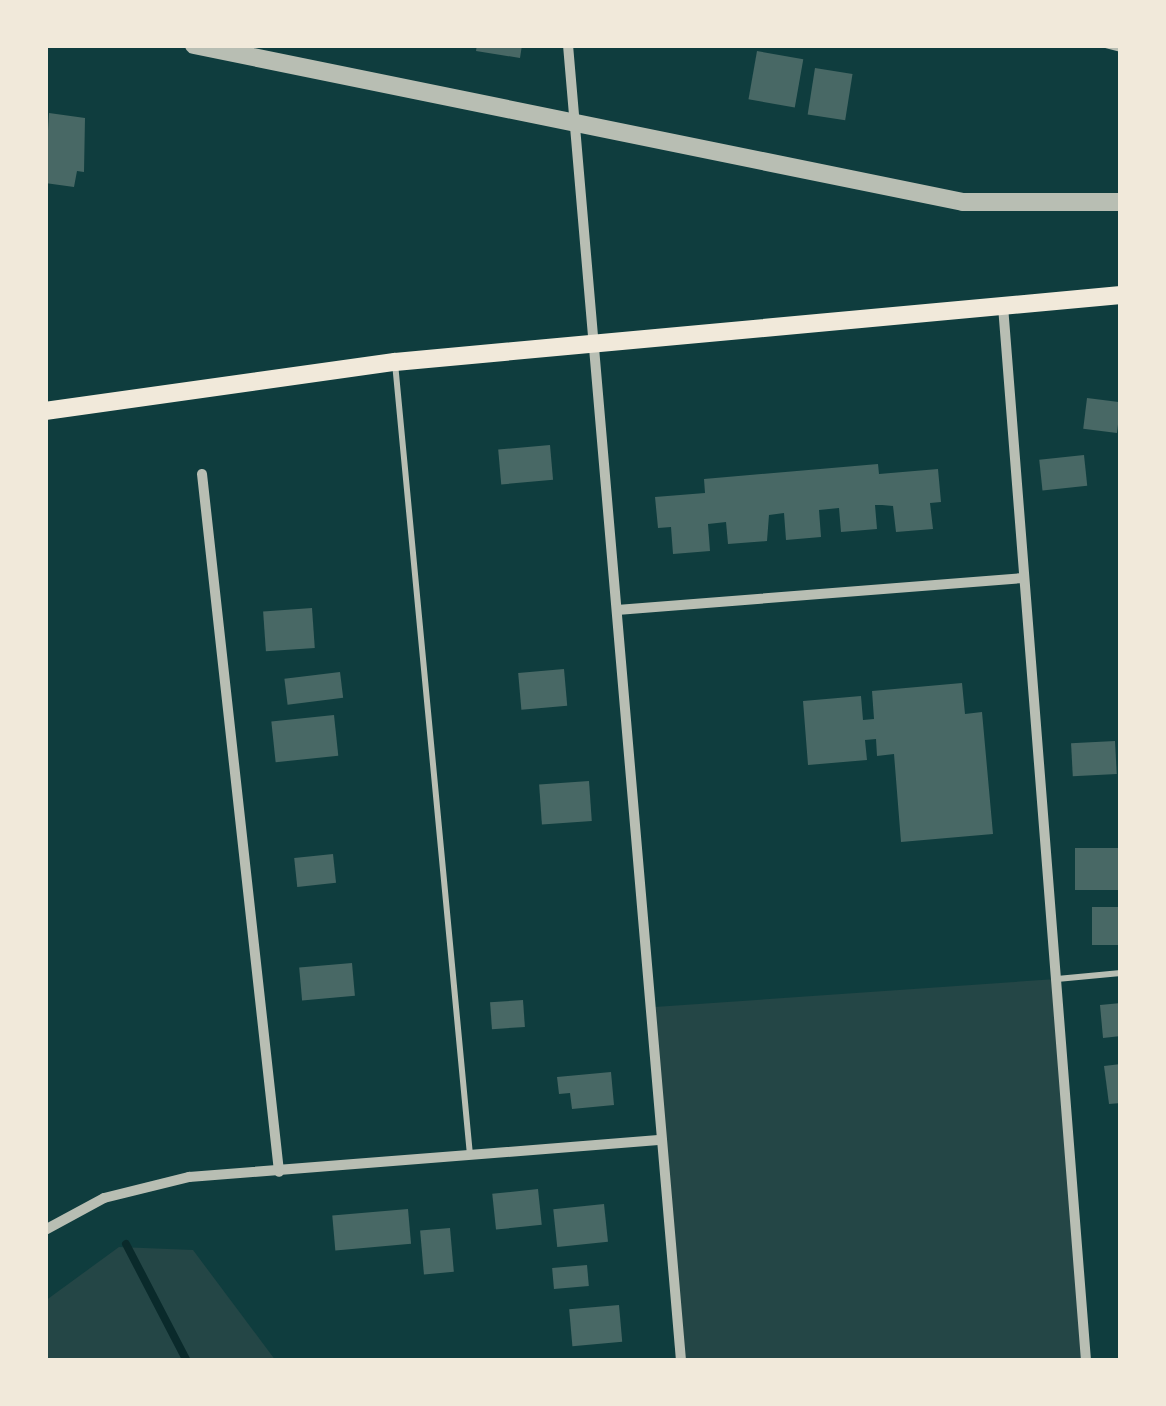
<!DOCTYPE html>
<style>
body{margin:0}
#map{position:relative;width:1166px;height:1406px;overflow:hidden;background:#0f3d3e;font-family:"Fira Sans Condensed",sans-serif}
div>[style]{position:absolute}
.green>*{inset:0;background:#244646;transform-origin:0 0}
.stream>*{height:8px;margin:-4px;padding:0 4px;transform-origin:4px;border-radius:4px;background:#0a2a2b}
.building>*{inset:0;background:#486865;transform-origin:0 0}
.service>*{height:6px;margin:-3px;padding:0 3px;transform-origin:3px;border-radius:3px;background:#b8beb3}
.minor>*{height:10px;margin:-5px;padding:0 5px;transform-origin:5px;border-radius:5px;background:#b8beb3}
.tertiary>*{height:18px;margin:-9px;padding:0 9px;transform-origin:9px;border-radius:9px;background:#b8beb3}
.secondary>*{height:18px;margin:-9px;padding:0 9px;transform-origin:9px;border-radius:9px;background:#f1e9da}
span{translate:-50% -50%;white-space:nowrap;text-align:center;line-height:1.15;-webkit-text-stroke:10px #f1e9da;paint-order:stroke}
.frame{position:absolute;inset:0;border:48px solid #f1e9da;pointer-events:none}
</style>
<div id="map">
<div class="green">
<div style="left:1056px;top:979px;width:383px;height:406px;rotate:86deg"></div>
<div style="clip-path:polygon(119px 1247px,193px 1250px,276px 1361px,45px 1361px,45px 1301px)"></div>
</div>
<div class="stream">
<div style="left:126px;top:1244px;width:132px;rotate:62.5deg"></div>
</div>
<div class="building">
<div style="clip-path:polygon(477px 45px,522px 45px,520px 58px,476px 51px)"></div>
<div style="left:757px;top:51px;width:47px;height:49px;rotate:10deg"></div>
<div style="left:815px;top:68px;width:38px;height:47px;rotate:9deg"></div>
<div style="clip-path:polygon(49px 113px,85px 118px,84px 172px,77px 171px,74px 187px,45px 183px)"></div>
<div style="left:1087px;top:398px;width:34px;height:31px;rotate:7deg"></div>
<div style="left:550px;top:445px;width:35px;height:52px;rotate:85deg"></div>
<div style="left:1084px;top:455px;width:31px;height:45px;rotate:84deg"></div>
<div style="clip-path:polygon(878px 464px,879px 474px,938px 469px,941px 502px,930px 503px,933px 529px,896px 532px,893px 506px,882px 505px,875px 505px,877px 529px,841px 532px,839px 508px,819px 510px,821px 537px,786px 540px,784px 513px,769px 515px,767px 541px,728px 544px,726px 522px,708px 524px,710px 551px,673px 554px,671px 527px,658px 528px,655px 497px,705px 493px,704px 479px)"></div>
<div style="left:312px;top:608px;width:40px;height:49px;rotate:86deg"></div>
<div style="left:564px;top:669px;width:37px;height:46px;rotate:85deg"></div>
<div style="left:340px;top:672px;width:26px;height:56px;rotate:83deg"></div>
<div style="clip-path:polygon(962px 683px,965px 714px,982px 712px,993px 834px,901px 842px,894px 754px,877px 756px,876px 739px,865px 740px,867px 760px,808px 765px,803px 701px,861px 696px,863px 720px,874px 719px,872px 691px)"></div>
<div style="left:334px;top:715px;width:41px;height:63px;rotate:84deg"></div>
<div style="left:1115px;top:741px;width:33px;height:44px;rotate:87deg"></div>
<div style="left:589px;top:781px;width:40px;height:50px;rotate:86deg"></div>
<div style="left:1121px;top:848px;width:42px;height:46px;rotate:90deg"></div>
<div style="left:333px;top:854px;width:29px;height:39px;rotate:84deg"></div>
<div style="left:1121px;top:907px;width:38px;height:29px;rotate:90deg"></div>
<div style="left:352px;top:963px;width:33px;height:53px;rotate:85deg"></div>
<div style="left:523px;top:1000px;width:27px;height:33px;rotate:86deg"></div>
<div style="clip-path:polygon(1121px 1003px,1121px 1036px,1103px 1038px,1100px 1005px)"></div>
<div style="clip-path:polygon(1121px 1064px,1121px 1103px,1109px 1104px,1104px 1066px)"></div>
<div style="clip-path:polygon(611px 1072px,614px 1105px,572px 1109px,570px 1093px,559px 1094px,557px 1077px)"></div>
<div style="left:538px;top:1189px;width:36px;height:46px;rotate:84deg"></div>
<div style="left:604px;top:1204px;width:38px;height:51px;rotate:84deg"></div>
<div style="left:408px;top:1209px;width:35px;height:76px;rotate:85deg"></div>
<div style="left:450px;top:1228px;width:44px;height:30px;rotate:85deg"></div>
<div style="left:587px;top:1265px;width:21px;height:35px;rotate:85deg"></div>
<div style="left:619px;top:1305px;width:37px;height:50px;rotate:85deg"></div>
</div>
<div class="service">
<div style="left:1106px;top:45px;width:16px;rotate:15deg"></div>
<div style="left:395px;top:363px;width:796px;rotate:84.59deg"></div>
<div style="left:1057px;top:979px;width:64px;rotate:-5.4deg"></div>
</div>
<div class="minor">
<div style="left:568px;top:45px;width:1321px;rotate:85.09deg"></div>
<div style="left:1003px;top:306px;width:1058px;rotate:85.5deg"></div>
<div style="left:202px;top:474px;width:702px;rotate:83.7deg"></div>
<div style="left:617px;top:610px;width:407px;rotate:-4.5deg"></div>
<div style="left:45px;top:1230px;width:67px;rotate:-28.5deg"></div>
<div style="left:104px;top:1198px;width:88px;rotate:-13.9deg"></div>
<div style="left:189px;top:1177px;width:474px;rotate:-4.5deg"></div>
</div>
<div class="tertiary">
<div style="left:194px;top:45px;width:785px;rotate:11.54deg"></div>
<div style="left:963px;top:202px;width:158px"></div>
</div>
<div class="secondary">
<div style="left:45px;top:411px;width:353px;rotate:-8deg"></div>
<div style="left:395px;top:362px;width:729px;rotate:-5.27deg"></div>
</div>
<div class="frame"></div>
</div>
